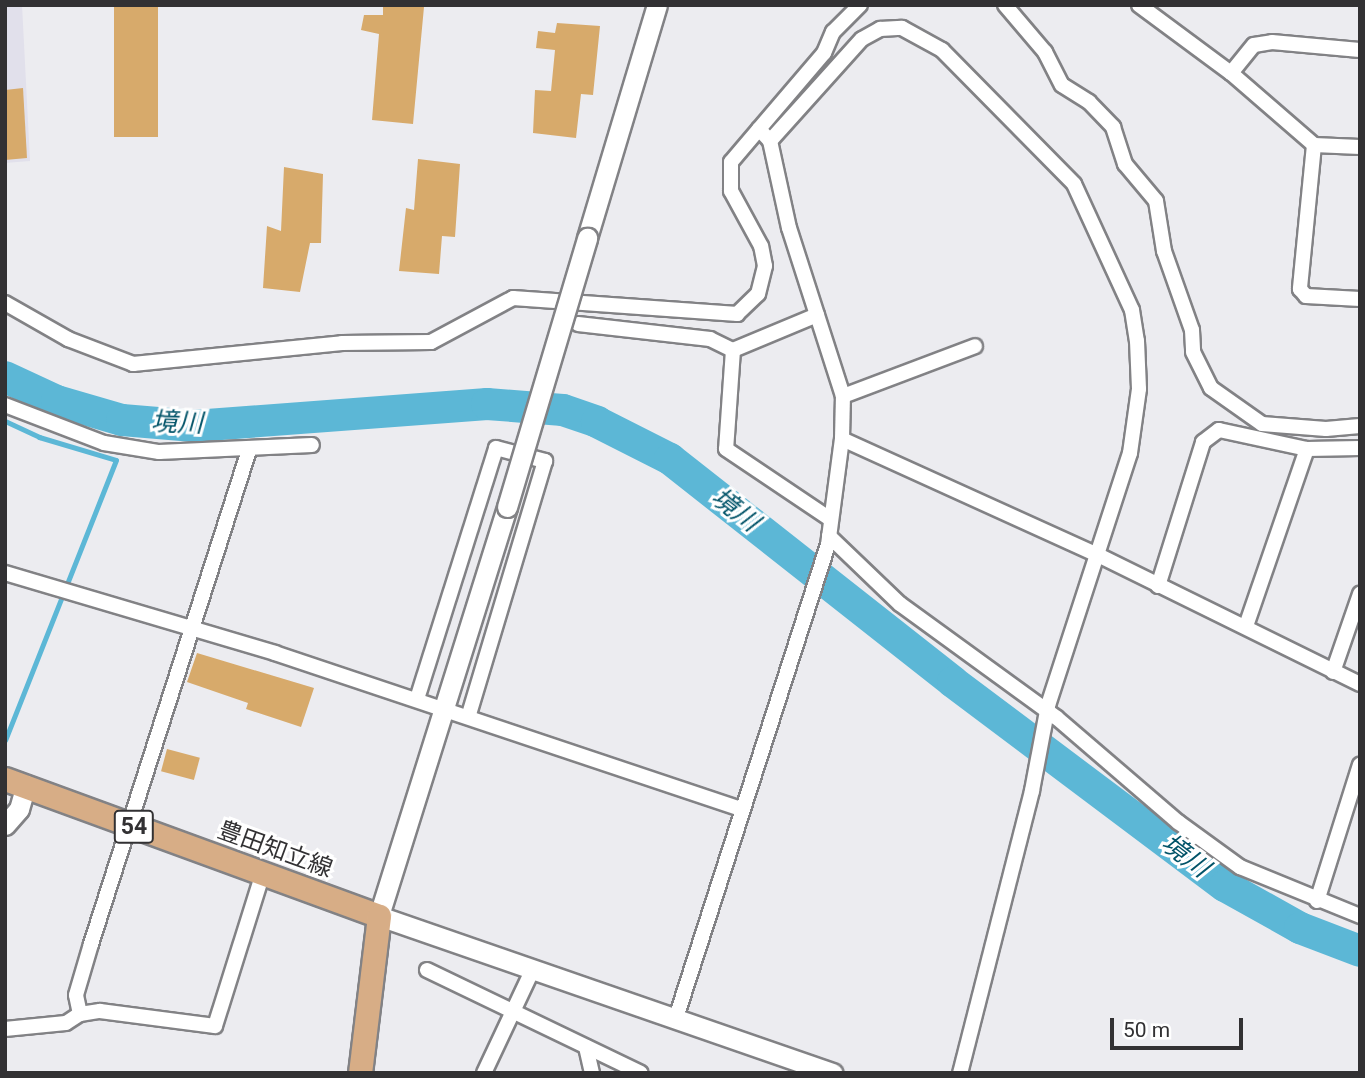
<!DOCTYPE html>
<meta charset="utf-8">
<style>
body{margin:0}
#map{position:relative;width:1365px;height:1078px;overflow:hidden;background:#ececf0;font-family:Roboto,"Noto Sans JP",sans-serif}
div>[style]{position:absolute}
.built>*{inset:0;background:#e1e0eb}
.stream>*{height:5px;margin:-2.5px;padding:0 2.5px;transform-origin:2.5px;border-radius:2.5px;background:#5cb7d6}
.river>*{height:32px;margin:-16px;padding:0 16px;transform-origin:16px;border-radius:16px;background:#5cb7d6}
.building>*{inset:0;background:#d7aa6b;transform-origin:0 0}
.roads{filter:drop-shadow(2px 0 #828285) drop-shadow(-2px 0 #828285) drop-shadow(0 2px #828285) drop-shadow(0 -2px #828285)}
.street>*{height:14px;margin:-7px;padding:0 7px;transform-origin:7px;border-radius:7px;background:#fff}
.secondary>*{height:19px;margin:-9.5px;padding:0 9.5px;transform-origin:9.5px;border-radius:9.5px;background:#fff}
.primary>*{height:23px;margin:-11.5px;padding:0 11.5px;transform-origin:11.5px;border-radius:11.5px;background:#d7ad86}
.bridges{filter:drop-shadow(2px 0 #828285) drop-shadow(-2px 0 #828285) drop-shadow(0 2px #828285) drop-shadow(0 -2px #828285)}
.secondary-bridge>*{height:19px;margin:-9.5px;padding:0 9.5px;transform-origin:9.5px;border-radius:9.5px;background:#fff}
span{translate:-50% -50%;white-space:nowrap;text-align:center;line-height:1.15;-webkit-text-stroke:6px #fff;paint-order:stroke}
.shield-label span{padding:2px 5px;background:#fff;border:2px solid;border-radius:5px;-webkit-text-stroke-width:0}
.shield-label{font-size:23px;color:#323133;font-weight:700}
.street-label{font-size:24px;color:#323133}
.water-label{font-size:26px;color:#025469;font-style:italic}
.frame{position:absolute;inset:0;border:7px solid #323133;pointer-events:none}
.scale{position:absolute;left:1110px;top:1018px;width:133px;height:32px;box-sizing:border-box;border:4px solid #323133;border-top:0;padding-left:9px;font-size:21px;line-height:24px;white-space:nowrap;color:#323133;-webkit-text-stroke:5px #fff;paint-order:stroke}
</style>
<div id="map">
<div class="built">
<div style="clip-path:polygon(5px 5px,22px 5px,30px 161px,5px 163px)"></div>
</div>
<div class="stream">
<div style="left:5px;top:421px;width:38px;rotate:25deg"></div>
<div style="left:39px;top:437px;width:80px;rotate:16.6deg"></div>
<div style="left:116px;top:460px;width:301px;rotate:111.6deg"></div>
</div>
<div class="river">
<div style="left:5px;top:377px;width:57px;rotate:24.8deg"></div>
<div style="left:57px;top:401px;width:68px;rotate:16.3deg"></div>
<div style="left:122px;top:420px;width:72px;rotate:4.8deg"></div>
<div style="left:194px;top:426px;width:294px;rotate:-4.3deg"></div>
<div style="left:487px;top:404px;width:76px;rotate:4.5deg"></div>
<div style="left:563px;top:410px;width:36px;rotate:19deg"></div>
<div style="left:597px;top:422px;width:82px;rotate:26.9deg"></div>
<div style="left:670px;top:459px;width:360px;rotate:38.2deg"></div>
<div style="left:953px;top:682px;width:340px;rotate:36.9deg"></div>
<div style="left:1225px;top:886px;width:86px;rotate:29.2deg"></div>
<div style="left:1300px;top:928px;width:64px;rotate:21deg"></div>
</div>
<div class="building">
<div style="left:114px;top:5px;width:44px;height:132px"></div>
<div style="clip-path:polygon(383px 5px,424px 7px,413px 124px,372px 120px,379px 34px,361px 30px,364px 15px,383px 15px)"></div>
<div style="clip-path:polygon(557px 23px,600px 26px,593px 95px,581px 94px,576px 138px,533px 133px,535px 90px,551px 91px,555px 50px,536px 48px,538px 31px,555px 33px)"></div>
<div style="clip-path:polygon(23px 88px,27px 158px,5px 160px,5px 90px)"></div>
<div style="clip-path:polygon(418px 159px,460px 164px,455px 237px,442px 236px,439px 274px,399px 271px,406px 208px,414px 210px)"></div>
<div style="clip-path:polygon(284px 167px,323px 174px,321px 243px,310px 243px,300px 292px,263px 288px,267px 226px,281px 231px)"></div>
<div style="clip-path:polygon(197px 653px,314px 688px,301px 727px,246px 709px,248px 703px,187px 682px)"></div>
<div style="left:167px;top:749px;width:34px;height:23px;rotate:15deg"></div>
</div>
<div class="roads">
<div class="street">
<div style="left:1005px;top:5px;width:62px;rotate:49.6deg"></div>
<div style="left:1045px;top:52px;width:37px;rotate:63deg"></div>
<div style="left:1062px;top:85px;width:32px;rotate:32deg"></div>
<div style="left:1089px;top:102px;width:35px;rotate:46deg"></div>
<div style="left:1113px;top:127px;width:39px;rotate:72deg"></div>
<div style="left:1125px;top:164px;width:48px;rotate:50deg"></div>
<div style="left:1156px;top:201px;width:51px;rotate:80.9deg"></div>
<div style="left:1164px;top:251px;width:84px;rotate:70.5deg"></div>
<div style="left:1192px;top:330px;width:22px;rotate:87deg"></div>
<div style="left:1193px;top:352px;width:40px;rotate:63.4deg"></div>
<div style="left:1211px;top:388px;width:62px;rotate:35.2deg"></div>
<div style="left:1262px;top:424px;width:64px;rotate:4.5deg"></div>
<div style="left:1326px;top:429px;width:34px;rotate:-5deg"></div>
<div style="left:1139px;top:5px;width:114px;rotate:36.5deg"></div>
<div style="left:1231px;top:73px;width:110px;rotate:40.9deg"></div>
<div style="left:1314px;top:145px;width:145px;rotate:95.6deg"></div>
<div style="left:1300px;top:289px;width:9px;rotate:49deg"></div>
<div style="left:1306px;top:296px;width:54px;rotate:3.2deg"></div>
<div style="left:1231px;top:73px;width:36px;rotate:-51deg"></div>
<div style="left:1254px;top:45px;width:18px;rotate:-9deg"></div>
<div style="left:1272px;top:42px;width:88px;rotate:5.2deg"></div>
<div style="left:759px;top:129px;width:100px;rotate:-49.5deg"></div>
<div style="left:824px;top:53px;width:23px;rotate:-67deg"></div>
<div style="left:833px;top:32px;width:38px;rotate:-45deg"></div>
<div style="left:1314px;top:145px;width:46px;rotate:2.5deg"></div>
<div style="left:5px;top:303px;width:73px;rotate:29.7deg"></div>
<div style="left:68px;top:339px;width:70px;rotate:21deg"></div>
<div style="left:133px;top:364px;width:210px;rotate:-5.7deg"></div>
<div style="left:342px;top:343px;width:89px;rotate:-0.6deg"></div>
<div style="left:431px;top:342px;width:93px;rotate:-28.2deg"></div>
<div style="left:513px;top:298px;width:225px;rotate:4.1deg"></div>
<div style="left:737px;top:314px;width:29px;rotate:-44deg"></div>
<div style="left:758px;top:294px;width:29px;rotate:-76deg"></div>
<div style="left:765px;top:266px;width:20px;rotate:-101deg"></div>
<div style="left:761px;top:246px;width:63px;rotate:-118.6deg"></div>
<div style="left:731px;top:191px;width:29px;rotate:-90deg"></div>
<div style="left:731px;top:162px;width:43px;rotate:-49.7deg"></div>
<div style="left:759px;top:129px;width:16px;rotate:47deg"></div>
<div style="left:578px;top:324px;width:133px;rotate:6.5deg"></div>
<div style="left:710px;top:339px;width:25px;rotate:26deg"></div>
<div style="left:733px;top:350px;width:91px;rotate:-22.6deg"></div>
<div style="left:733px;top:350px;width:99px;rotate:94deg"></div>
<div style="left:726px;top:449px;width:125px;rotate:33.9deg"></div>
<div style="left:843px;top:396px;width:141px;rotate:-20.7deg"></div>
<div style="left:5px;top:405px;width:106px;rotate:21deg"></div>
<div style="left:104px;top:443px;width:56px;rotate:9.3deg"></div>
<div style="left:159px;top:452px;width:153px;rotate:-2.6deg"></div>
<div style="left:842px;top:439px;width:281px;rotate:24.4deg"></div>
<div style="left:1098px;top:555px;width:292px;rotate:26.2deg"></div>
<div style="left:829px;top:536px;width:98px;rotate:43.8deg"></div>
<div style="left:900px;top:604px;width:194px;rotate:36deg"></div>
<div style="left:1057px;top:718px;width:160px;rotate:40.7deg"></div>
<div style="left:1178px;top:822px;width:77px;rotate:36deg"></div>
<div style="left:1240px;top:867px;width:130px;rotate:22.2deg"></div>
<div style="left:5px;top:573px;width:282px;rotate:16.5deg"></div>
<div style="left:275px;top:653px;width:491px;rotate:18.5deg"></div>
<div style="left:1158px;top:586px;width:151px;rotate:-72.6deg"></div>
<div style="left:1203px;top:442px;width:20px;rotate:-37deg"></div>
<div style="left:1219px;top:430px;width:90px;rotate:12.2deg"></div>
<div style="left:1307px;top:449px;width:53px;rotate:-1.1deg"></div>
<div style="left:1246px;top:626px;width:187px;rotate:-71deg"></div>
<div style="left:1333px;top:672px;width:83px;rotate:-70.9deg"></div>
<div style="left:417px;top:699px;width:263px;rotate:-72.5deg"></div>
<div style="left:496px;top:448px;width:51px;rotate:14.9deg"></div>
<div style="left:545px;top:461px;width:267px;rotate:106.7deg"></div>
<div style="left:1317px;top:901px;width:143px;rotate:-72.5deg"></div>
<div style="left:427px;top:970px;width:237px;rotate:25.7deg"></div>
<div style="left:80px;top:1014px;width:19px;rotate:-102deg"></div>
<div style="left:76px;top:995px;width:53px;rotate:-73.6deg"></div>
<div style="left:91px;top:944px;width:519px;rotate:-72.26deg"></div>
<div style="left:675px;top:1021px;width:500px;rotate:-72.2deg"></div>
<div style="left:828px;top:545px;width:107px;rotate:-82.5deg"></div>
<div style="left:842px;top:439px;width:43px;rotate:-88.7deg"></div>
<div style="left:843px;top:396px;width:176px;rotate:-107.8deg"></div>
<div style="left:789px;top:228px;width:89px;rotate:-102.3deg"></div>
<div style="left:770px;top:141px;width:137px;rotate:-48deg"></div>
<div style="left:862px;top:39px;width:21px;rotate:-29deg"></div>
<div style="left:880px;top:29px;width:22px;rotate:-3deg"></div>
<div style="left:902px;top:28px;width:46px;rotate:28.8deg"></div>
<div style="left:942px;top:50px;width:188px;rotate:45.4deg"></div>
<div style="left:1074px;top:184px;width:139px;rotate:65.3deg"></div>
<div style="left:1132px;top:310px;width:31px;rotate:81deg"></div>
<div style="left:1137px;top:341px;width:48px;rotate:87.6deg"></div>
<div style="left:1139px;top:389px;width:65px;rotate:98deg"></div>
<div style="left:1130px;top:453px;width:266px;rotate:108deg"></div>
<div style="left:1048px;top:706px;width:86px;rotate:100.7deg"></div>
<div style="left:1032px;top:791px;width:291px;rotate:104.3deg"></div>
<div style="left:5px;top:1029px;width:61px;rotate:-5.6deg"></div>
<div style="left:66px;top:1023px;width:17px;rotate:-33deg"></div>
<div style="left:80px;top:1014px;width:20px;rotate:-9deg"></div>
<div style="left:100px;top:1011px;width:116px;rotate:7.4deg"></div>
<div style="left:215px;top:1026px;width:160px;rotate:-72.6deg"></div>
<div style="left:586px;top:1047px;width:27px;rotate:77deg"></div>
<div style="left:484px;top:1073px;width:113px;rotate:-64.8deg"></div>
</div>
<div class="secondary">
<div style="left:587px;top:238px;width:243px;rotate:-73.3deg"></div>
<div style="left:507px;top:507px;width:429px;rotate:107.4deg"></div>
<div style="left:379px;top:916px;width:480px;rotate:19.1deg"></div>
<div style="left:5px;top:825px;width:21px;rotate:-49deg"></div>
<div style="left:19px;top:809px;width:25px;rotate:-74deg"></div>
</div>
<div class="primary">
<div style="left:5px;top:779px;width:398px;rotate:20.1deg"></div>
<div style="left:379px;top:916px;width:158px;rotate:96.9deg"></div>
</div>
</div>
<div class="bridges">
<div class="secondary-bridge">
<div style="left:507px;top:507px;width:281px;rotate:-73.4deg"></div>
</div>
</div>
<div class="shield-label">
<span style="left:134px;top:827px">54</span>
</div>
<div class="street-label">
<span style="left:275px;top:850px;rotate:20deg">豊田知立線</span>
</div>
<div class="water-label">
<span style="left:177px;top:423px;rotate:2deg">境川</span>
<span style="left:735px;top:510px;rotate:38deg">境川</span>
<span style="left:1185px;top:856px;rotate:37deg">境川</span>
</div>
<div class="frame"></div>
<div class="scale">50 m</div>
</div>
